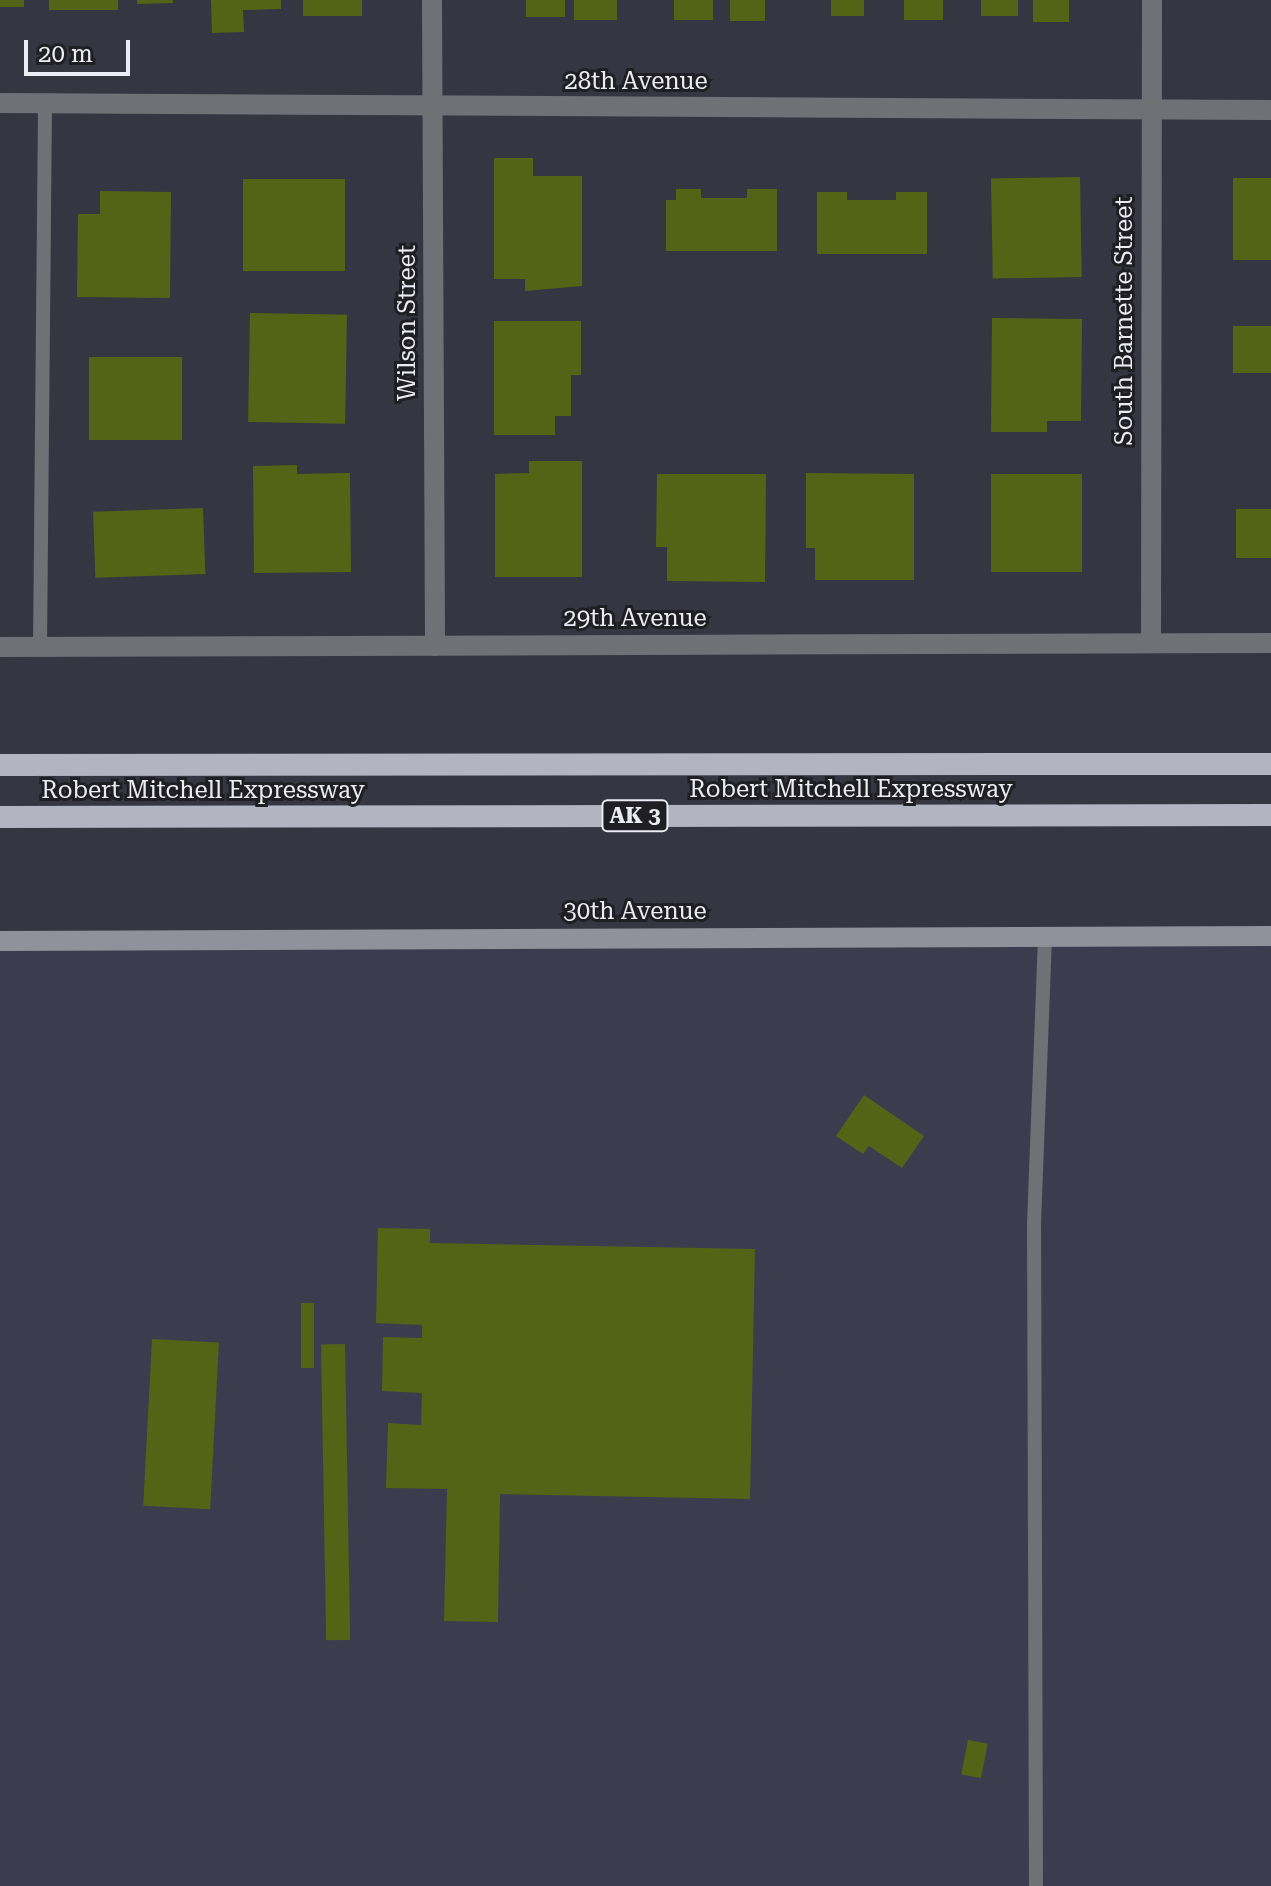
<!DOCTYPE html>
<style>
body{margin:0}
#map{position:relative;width:1271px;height:1886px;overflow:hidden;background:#353641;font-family:"Roboto Serif",serif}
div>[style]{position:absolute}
.built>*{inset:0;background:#3c3c4e;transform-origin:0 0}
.building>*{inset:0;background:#546417;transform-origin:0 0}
.service>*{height:14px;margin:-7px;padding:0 7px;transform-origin:7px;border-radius:7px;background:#707177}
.minor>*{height:20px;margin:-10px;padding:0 10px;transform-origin:10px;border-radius:10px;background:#707177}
.secondary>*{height:20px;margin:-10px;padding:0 10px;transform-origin:10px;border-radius:10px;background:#90919a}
.trunk>*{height:22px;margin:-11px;padding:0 11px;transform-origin:11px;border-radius:11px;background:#b3b4c2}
span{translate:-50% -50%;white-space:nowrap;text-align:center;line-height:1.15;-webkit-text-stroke:6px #1e1e23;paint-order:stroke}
.shield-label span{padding:2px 6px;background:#1e1e23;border:2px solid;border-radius:6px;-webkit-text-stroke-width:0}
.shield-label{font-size:22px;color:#ececf4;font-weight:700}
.street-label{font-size:24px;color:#ececf4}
.scale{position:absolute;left:24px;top:40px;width:106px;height:36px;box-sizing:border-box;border:4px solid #ececf4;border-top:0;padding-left:10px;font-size:24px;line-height:28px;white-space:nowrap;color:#ececf4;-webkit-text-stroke:6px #1e1e23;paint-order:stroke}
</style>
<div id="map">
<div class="built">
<div style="left:1271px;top:943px;width:943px;height:1271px;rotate:90deg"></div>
</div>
<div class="building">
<div style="left:0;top:0;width:24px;height:7px"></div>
<div style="left:49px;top:0;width:69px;height:10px"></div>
<div style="clip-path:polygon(137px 0,173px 0,173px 3px,137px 4px)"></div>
<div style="clip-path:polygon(211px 0,281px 0,281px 9px,243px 10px,244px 32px,212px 33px)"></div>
<div style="left:303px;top:0;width:59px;height:16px"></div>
<div style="left:526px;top:0;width:39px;height:17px"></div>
<div style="left:574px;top:0;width:43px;height:20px"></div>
<div style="left:674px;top:0;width:39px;height:20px"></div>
<div style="left:730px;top:0;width:35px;height:21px"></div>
<div style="left:831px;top:0;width:33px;height:16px"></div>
<div style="left:904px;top:0;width:39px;height:20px"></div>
<div style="left:981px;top:0;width:37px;height:16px"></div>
<div style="left:1033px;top:0;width:36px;height:22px"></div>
<div style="clip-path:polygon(494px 158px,533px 158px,533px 176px,582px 176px,582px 286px,525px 291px,525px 279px,494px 279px)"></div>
<div style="left:1080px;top:177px;width:100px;height:89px;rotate:89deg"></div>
<div style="left:1271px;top:178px;width:82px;height:38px;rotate:90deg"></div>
<div style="left:243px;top:179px;width:102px;height:92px"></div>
<div style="clip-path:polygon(676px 189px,701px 189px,701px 198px,747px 198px,747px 189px,777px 189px,777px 251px,666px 251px,666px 200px,676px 200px)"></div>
<div style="clip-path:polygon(100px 191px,171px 192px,170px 298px,77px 297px,78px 214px,100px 214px)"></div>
<div style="clip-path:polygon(817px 192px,847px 192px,847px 200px,896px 200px,896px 192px,927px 192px,927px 254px,817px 254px)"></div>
<div style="left:250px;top:313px;width:97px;height:109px;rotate:1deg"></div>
<div style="clip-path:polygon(992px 318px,1082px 319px,1081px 421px,1047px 421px,1047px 432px,991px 432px)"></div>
<div style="clip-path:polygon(494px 321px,581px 321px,581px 375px,571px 375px,571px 416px,555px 416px,555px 435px,494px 435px)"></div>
<div style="left:1271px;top:326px;width:47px;height:38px;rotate:90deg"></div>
<div style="left:89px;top:357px;width:93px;height:83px"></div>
<div style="clip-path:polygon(529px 461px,582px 461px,582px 577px,495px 577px,495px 474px,529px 473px)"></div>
<div style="clip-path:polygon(297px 465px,297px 474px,350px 473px,351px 572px,254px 573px,253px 466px)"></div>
<div style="clip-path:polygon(806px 473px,914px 474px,914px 580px,815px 580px,815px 548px,806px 548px)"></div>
<div style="clip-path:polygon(657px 474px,766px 474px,765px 582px,667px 581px,667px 547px,656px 547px)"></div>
<div style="left:991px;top:474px;width:91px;height:98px"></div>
<div style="left:203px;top:508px;width:66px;height:110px;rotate:88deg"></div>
<div style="left:1236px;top:509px;width:35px;height:49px"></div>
<div style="clip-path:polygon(864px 1095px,924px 1136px,902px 1168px,869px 1146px,863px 1154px,836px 1136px)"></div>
<div style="clip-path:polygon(378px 1228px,430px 1229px,430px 1243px,755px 1249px,750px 1499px,500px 1494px,498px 1622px,444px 1621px,447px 1489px,386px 1488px,388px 1423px,421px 1425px,422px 1393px,382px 1391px,383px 1337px,422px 1338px,422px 1325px,376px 1323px)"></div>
<div style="left:301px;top:1303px;width:13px;height:65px"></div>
<div style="left:152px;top:1339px;width:67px;height:167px;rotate:3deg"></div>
<div style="left:345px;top:1344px;width:296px;height:24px;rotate:89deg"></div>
<div style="left:968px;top:1740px;width:20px;height:35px;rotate:11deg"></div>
</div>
<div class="service">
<div style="left:40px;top:647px;width:544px;rotate:-89.47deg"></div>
<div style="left:1036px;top:1886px;width:662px;rotate:-90.17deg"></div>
<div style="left:1034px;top:1224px;width:286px;rotate:-87.8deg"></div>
</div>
<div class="minor">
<div style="left:432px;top:0;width:646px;rotate:89.73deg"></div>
<div style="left:0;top:103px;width:1271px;rotate:0.32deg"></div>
<div style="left:1151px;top:643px;width:643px;rotate:-89.91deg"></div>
<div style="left:0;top:647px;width:1271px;rotate:-0.18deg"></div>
</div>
<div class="secondary">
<div style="left:0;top:941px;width:1271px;rotate:-0.23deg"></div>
</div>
<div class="trunk">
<div style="left:0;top:765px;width:1271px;rotate:-0.05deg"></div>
<div style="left:0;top:817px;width:1271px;rotate:-0.09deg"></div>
</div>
<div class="shield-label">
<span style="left:635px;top:816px">AK 3</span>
</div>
<div class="street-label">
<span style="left:636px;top:82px">28th Avenue</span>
<span style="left:1125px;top:321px;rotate:-90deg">South Barnette Street</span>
<span style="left:408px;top:323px;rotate:-90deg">Wilson Street</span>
<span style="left:635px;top:619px">29th Avenue</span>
<span style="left:851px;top:790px">Robert Mitchell Expressway</span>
<span style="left:203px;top:791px">Robert Mitchell Expressway</span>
<span style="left:635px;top:912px">30th Avenue</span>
</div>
<div class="scale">20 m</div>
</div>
